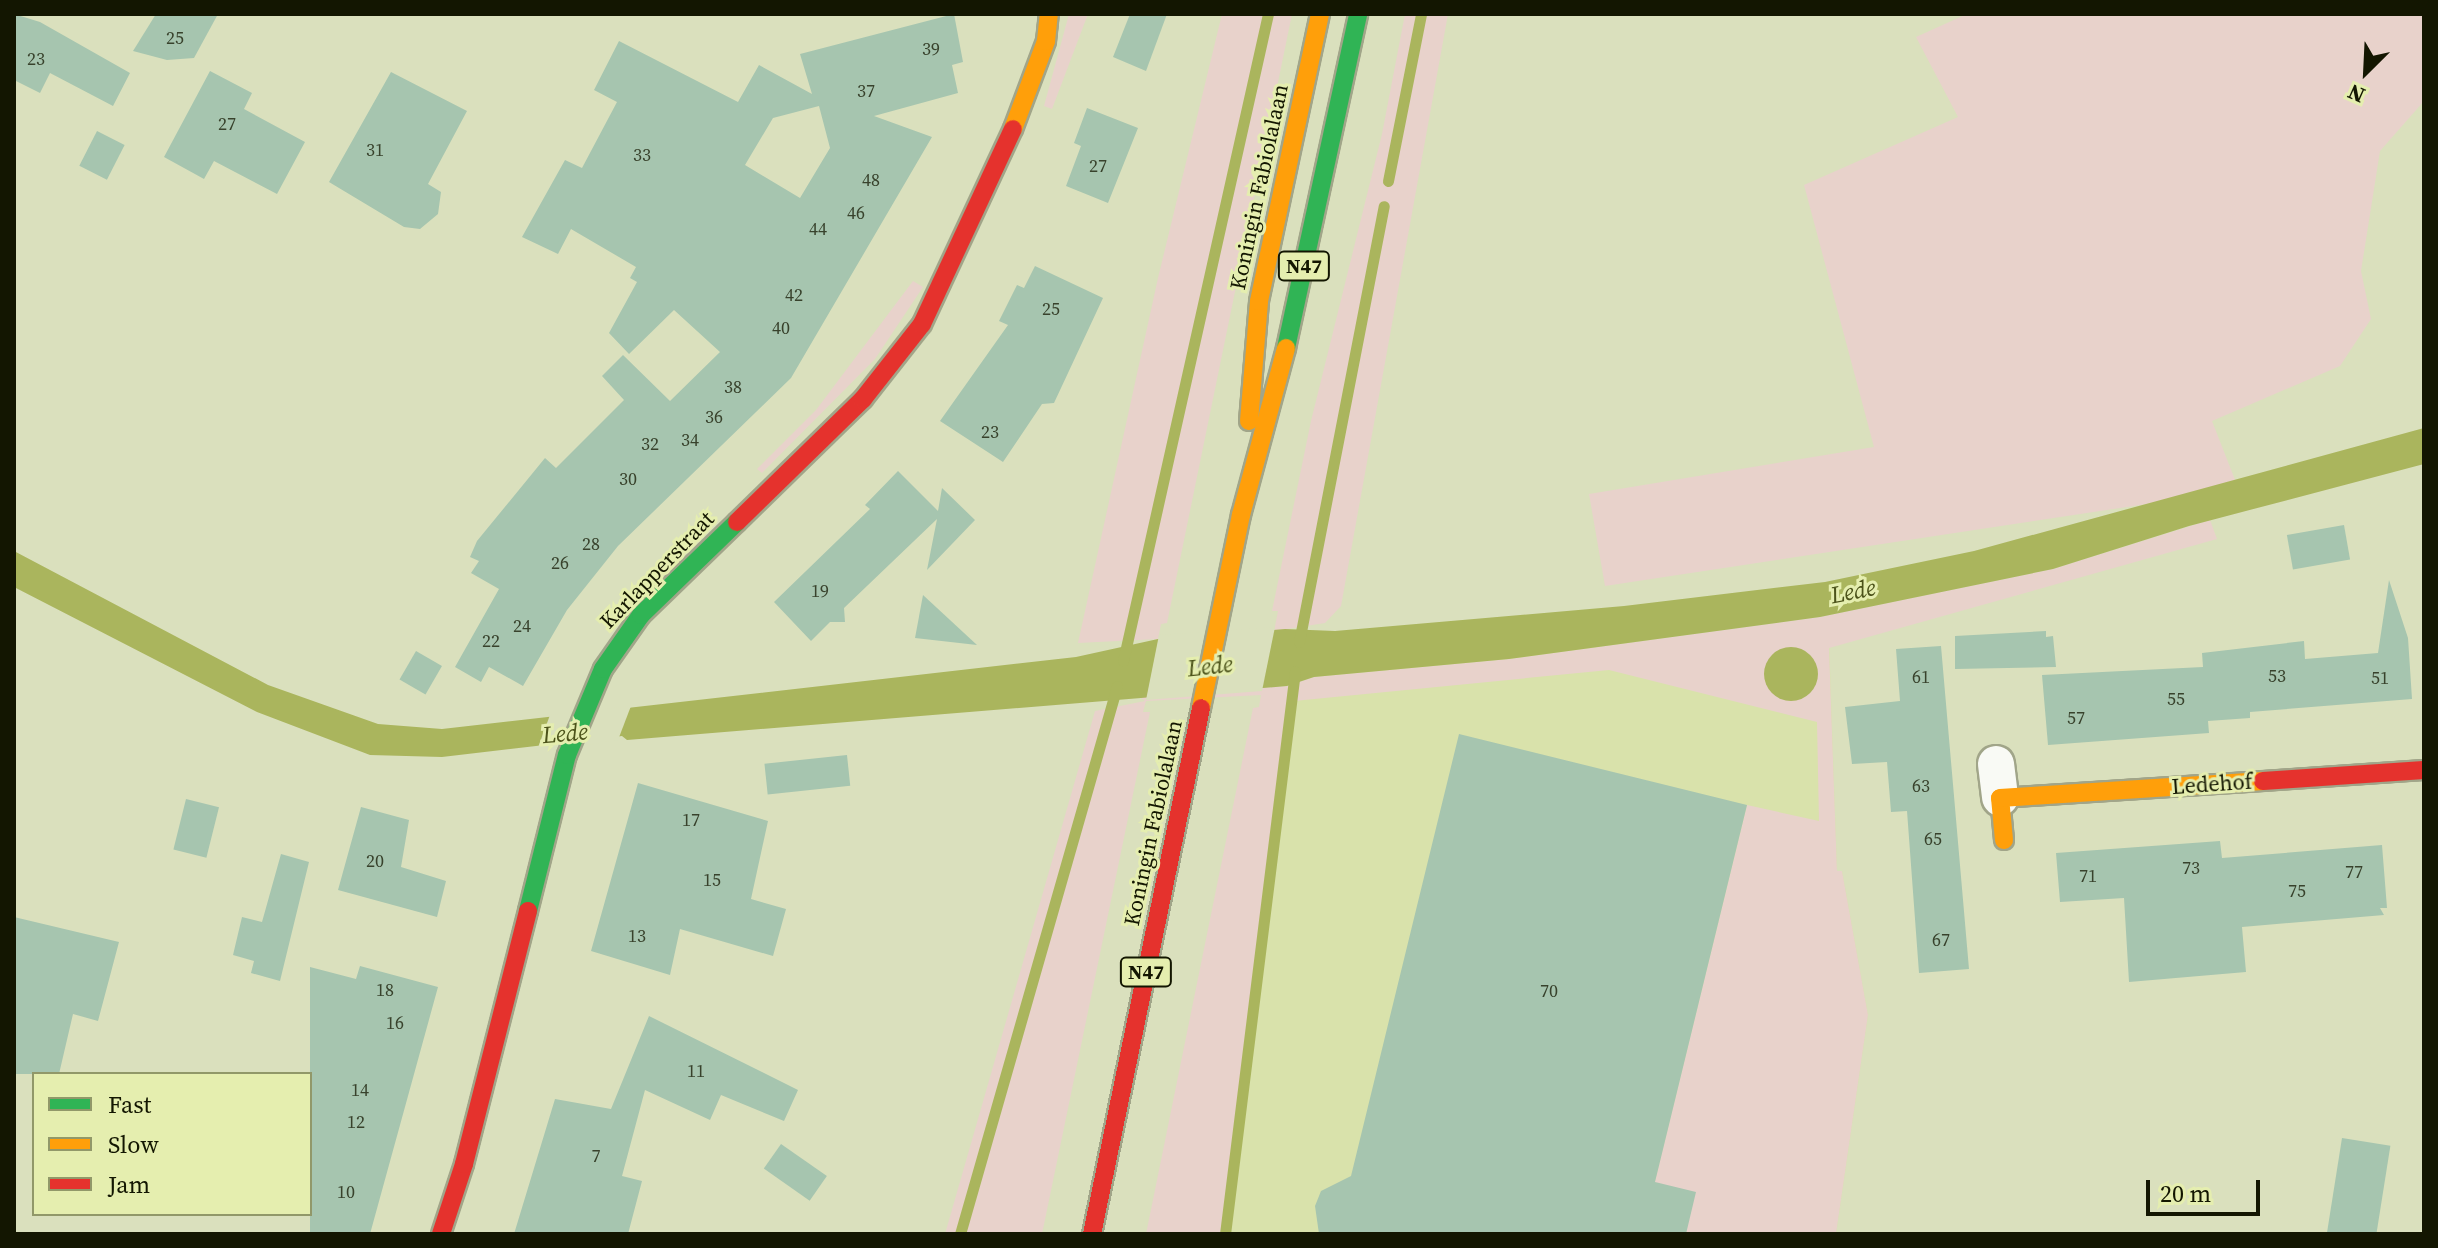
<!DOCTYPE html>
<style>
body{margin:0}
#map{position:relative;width:2438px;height:1248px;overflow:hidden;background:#dae0bd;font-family:"Source Serif 4",serif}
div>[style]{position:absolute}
.built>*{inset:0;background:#d9e2ab}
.green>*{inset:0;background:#e8d2cb}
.water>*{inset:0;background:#aab55d}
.round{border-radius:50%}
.pier>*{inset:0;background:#dae0bd}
.stream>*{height:11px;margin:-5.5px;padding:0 5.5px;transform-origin:5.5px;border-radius:5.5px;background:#aab55d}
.building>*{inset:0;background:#a6c5af;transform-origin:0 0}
.roads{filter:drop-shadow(2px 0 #a1a589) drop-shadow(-2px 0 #a1a589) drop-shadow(0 2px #a1a589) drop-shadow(0 -2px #a1a589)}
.street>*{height:36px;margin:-18px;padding:0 18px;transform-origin:18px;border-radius:18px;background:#f9faf5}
.fast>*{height:18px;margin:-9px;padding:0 9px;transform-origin:9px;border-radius:9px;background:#30b455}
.slow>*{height:18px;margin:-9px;padding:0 9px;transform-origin:9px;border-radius:9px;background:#ff9f0a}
.jam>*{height:18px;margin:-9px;padding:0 9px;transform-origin:9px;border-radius:9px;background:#e5322d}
span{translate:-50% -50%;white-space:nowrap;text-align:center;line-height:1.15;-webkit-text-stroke:6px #e5eeaf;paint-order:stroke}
.number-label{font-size:18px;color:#38422c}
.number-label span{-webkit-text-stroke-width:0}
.shield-label span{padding:2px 6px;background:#e5eeaf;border:2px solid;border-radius:6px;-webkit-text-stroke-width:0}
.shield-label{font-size:20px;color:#131601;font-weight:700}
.street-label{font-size:22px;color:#131601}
.water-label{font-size:24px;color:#4c531a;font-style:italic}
.frame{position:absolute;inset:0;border:16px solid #131601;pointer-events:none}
.legend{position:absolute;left:32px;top:1072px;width:280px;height:144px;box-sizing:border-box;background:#e5eeaf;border:2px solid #919869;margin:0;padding:10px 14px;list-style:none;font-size:24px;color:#131601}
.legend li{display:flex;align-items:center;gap:16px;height:40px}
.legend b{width:40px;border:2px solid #919869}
.north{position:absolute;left:2326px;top:32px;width:80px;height:80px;-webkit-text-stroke:6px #e5eeaf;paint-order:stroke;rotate:204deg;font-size:22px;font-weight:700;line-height:32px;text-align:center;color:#131601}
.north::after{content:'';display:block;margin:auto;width:28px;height:36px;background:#131601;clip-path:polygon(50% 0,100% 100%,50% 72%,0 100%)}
.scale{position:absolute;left:2146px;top:1180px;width:114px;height:36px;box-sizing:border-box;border:4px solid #131601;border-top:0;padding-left:10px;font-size:24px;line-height:28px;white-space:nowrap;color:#131601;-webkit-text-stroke:6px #e5eeaf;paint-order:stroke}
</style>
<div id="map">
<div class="built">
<div style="clip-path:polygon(1661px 639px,1829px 639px,1837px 871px,1842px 871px,1868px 1015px,1836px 1234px,1229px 1234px,1294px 701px,1314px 677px)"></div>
</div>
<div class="green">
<div style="clip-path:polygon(1069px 14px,1088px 14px,1052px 109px,1044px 106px)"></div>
<div style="clip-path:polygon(1222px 14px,1292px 14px,1167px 623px,1161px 624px,1158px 639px,1078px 643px,1158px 278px)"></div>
<div style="clip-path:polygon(1405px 14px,1448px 14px,1341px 606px,1325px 623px,1274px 631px,1278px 611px,1272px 611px,1311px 421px,1382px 134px)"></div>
<div style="clip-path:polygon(1967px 14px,2424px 14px,2424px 101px,2380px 151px,2361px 271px,2371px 319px,2340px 366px,2212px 421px,2239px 490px,1605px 586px,1589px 494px,1874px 447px,1804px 185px,1958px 117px,1916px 37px)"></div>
<div style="clip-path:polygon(913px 281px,923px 287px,875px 359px,762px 473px,757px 469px,816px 410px)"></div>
<div style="clip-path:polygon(2210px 520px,2217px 539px,1829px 648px,1837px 871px,1842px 871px,1868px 1015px,1836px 1234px,1642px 1234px,1747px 805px,1819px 821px,1817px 722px,1609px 670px,1294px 701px,1229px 1234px,1146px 1234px,1253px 708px,1259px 707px,1261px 695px,1146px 701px,1143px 712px,1150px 712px,1042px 1234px,945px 1234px,1095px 711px,1145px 701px,1140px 697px,1287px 686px,1314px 677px,1509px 659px,1820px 617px,2053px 569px)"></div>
</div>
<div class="water">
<div style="clip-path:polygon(2424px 428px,2424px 464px,2189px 526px,2053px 569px,1820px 617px,1509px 659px,1314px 677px,1287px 686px,627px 740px,622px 736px,442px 757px,370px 755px,257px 712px,14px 587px,14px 551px,268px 685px,378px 724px,442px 729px,1076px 657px,1158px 639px,1285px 629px,1335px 631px,1624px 606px,1825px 582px,1974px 551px)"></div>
<div class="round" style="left:1764px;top:647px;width:54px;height:54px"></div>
</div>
<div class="pier">
<div style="clip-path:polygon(1275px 627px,1262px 691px,1146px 700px,1159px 635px)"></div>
<div style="clip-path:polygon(631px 706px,618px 740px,536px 753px,550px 715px)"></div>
</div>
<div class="stream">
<div style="left:1388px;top:181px;width:170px;rotate:-78.8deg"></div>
<div style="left:1299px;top:642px;width:444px;rotate:-79deg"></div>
<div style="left:1123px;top:661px;width:663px;rotate:-77.37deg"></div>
<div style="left:960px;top:1234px;width:570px;rotate:-74.01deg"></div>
<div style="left:1225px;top:1234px;width:567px;rotate:-82.91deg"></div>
</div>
<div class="building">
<div style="clip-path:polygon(14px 14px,40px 22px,130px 73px,113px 106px,50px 73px,40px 93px,14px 80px)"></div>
<div style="clip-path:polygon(156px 14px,218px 14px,194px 58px,167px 60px,133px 51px)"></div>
<div style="clip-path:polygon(evenodd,954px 14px,963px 62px,952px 65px,958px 93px,874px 116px,932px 137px,791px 378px,618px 546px,567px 610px,523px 686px,489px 667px,481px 682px,455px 667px,499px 589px,471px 573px,479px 561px,470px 557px,477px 541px,545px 458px,556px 468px,624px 400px,602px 376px,623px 355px,670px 401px,720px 352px,674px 310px,629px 354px,609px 333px,637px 282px,630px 278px,636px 267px,571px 229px,558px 254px,522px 237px,565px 160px,582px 168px,617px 102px,594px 90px,619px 41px,738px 102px,759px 65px,812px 94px,800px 54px,954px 14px,819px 106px,830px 148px,800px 198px,745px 165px,773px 118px,819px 106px)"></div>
<div style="clip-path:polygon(1130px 14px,1167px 14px,1146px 71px,1113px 57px)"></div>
<div style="clip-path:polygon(210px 71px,252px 93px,244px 109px,305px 142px,277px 194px,214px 161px,204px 179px,164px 157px)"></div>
<div style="clip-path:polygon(391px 72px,467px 111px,428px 184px,441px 192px,438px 214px,420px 229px,404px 227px,329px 182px)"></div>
<div style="clip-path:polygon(1087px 108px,1138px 128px,1108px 203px,1066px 186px,1081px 146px,1074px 143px)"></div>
<div style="left:97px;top:131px;width:31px;height:39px;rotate:27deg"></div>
<div style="clip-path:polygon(1035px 266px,1103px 298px,1054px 403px,1042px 404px,1003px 462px,940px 421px,1008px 325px,999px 321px,1017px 285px,1024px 288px)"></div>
<div style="clip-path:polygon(898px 471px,938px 511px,942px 488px,975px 520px,927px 570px,937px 519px,844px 608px,845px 622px,830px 622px,811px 641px,774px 602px,870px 509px,865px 505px)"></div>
<div style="left:2344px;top:525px;width:35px;height:58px;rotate:80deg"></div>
<div style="clip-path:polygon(2389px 580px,2408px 638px,2412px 699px,2250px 712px,2250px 718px,2208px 721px,2209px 733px,2048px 745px,2042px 675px,2203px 667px,2202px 653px,2304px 641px,2305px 659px,2378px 653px)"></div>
<div style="clip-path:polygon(923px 595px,977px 645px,915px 638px)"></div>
<div style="clip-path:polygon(2046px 631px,2046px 637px,2053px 636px,2056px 667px,1955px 669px,1955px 636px)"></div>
<div style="clip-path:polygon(1941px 646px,1969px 969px,1919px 973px,1907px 811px,1891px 812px,1887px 762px,1852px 764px,1845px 707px,1900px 701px,1896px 649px)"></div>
<div style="left:416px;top:651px;width:30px;height:33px;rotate:30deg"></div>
<div style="clip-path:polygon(1459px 734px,1747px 805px,1655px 1182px,1696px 1192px,1686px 1234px,1319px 1234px,1315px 1206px,1321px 1191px,1351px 1176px)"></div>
<div style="left:847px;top:755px;width:31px;height:83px;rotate:84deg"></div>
<div style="clip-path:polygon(638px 783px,768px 821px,751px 899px,786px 909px,773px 956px,680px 929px,670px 975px,591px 951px)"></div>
<div style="left:186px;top:799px;width:34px;height:52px;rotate:14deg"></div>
<div style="clip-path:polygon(361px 807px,409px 820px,401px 867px,446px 881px,437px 917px,338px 890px)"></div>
<div style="clip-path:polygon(2220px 841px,2222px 858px,2382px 845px,2387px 908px,2380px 908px,2384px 915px,2242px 927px,2246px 972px,2129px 982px,2124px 898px,2060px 902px,2056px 853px)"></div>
<div style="clip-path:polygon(281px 854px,309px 862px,280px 981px,251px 973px,254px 961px,233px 955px,242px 917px,262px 922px)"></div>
<div style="clip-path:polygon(14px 917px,119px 942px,98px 1021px,73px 1014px,59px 1074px,14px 1074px)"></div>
<div style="clip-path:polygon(360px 966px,438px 987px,370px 1234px,310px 1234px,310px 967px,356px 979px)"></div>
<div style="clip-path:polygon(649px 1016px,798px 1090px,784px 1121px,721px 1095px,710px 1120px,645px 1090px,622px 1176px,642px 1181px,628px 1234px,514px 1234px,555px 1099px,611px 1109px)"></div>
<div style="left:2342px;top:1138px;width:49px;height:97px;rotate:9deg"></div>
<div style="left:781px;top:1144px;width:56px;height:30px;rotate:35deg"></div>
</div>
<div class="roads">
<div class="street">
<div style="left:1996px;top:764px;width:34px;rotate:83deg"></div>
</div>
<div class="fast">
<div style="left:1286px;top:348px;width:342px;rotate:-77.8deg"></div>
<div style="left:528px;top:911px;width:161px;rotate:-76deg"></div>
<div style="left:567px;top:755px;width:93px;rotate:-67.3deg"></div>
<div style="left:603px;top:669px;width:66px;rotate:-54.9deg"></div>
<div style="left:641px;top:615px;width:134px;rotate:-44.1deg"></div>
</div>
<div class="slow">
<div style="left:1013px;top:129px;width:94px;rotate:-69.4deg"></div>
<div style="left:1046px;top:41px;width:27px;rotate:-84deg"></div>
<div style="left:1249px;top:421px;width:120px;rotate:-85.2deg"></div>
<div style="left:1259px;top:301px;width:293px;rotate:-78deg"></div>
<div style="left:1201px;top:708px;width:197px;rotate:-78.3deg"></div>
<div style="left:1241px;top:515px;width:173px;rotate:-74.9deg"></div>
<div style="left:2004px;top:840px;width:42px;rotate:-95.4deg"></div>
<div style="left:2000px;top:798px;width:264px;rotate:-3.7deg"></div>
</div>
<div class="jam">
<div style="left:737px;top:522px;width:176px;rotate:-44.3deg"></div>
<div style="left:863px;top:399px;width:95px;rotate:-51.8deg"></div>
<div style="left:922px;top:324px;width:215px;rotate:-65deg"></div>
<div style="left:2263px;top:781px;width:161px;rotate:-3.9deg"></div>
<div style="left:441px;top:1234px;width:74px;rotate:-71.8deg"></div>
<div style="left:464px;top:1164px;width:261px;rotate:-75.8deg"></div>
<div style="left:1092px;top:1234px;width:537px;rotate:-78.29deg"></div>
</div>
</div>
<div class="number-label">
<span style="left:175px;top:38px">25</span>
<span style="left:931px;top:49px">39</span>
<span style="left:36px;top:59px">23</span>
<span style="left:866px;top:91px">37</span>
<span style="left:227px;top:124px">27</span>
<span style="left:375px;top:150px">31</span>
<span style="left:642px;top:155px">33</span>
<span style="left:1098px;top:166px">27</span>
<span style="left:871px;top:180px">48</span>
<span style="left:856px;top:213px">46</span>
<span style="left:818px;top:229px">44</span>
<span style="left:794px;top:295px">42</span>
<span style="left:1051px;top:309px">25</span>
<span style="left:781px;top:328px">40</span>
<span style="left:733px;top:387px">38</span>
<span style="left:714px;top:417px">36</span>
<span style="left:990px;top:432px">23</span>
<span style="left:690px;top:440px">34</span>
<span style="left:650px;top:444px">32</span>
<span style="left:628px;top:479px">30</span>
<span style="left:591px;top:544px">28</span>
<span style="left:560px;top:563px">26</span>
<span style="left:820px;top:591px">19</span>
<span style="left:522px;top:626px">24</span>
<span style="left:491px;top:641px">22</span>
<span style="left:2277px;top:676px">53</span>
<span style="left:1921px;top:677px">61</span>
<span style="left:2380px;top:678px">51</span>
<span style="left:2176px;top:699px">55</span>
<span style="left:2076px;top:718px">57</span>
<span style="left:1921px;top:786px">63</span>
<span style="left:691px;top:820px">17</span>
<span style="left:1933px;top:839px">65</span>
<span style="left:375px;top:861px">20</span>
<span style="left:2191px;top:868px">73</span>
<span style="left:2354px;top:872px">77</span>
<span style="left:2088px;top:876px">71</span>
<span style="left:712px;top:880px">15</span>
<span style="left:2297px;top:891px">75</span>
<span style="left:637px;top:936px">13</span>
<span style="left:1941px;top:940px">67</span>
<span style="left:385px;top:990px">18</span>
<span style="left:1549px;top:991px">70</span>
<span style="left:395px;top:1023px">16</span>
<span style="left:696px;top:1071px">11</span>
<span style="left:360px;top:1090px">14</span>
<span style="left:356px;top:1122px">12</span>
<span style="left:596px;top:1156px">7</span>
<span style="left:346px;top:1192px">10</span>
</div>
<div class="shield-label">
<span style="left:1304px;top:266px">N47</span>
<span style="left:1146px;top:972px">N47</span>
</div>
<div class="street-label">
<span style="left:1259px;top:187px;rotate:-78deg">Koningin Fabiolalaan</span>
<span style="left:657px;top:570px;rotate:-46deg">Karlapperstraat</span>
<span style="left:2212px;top:784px;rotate:-4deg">Ledehof</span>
<span style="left:1153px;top:823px;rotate:-78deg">Koningin Fabiolalaan</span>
</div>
<div class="water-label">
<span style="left:1853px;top:591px;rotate:-11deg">Lede</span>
<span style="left:1210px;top:666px;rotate:-6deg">Lede</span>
<span style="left:565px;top:733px;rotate:-5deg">Lede</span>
</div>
<div class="frame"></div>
<ul class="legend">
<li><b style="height:10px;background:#30b455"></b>Fast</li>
<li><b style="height:10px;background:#ff9f0a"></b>Slow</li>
<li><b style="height:10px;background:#e5322d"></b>Jam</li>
</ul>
<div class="north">N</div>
<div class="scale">20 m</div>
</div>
